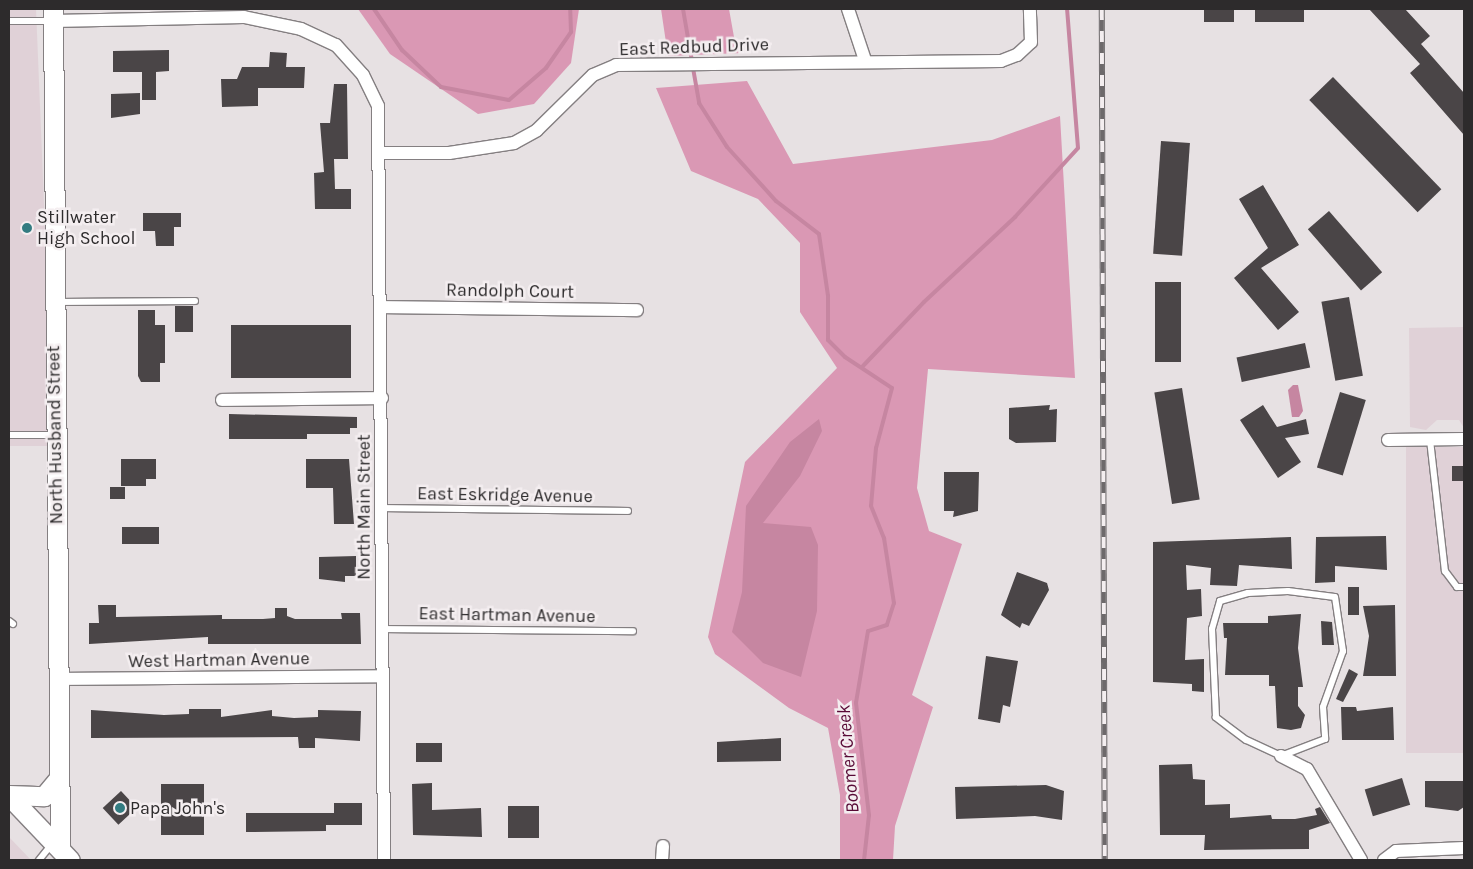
<!DOCTYPE html>
<style>
body{margin:0}
#map{position:relative;width:1473px;height:869px;overflow:hidden;background:#e7e1e3;font-family:Karla,sans-serif}
div>[style]{position:absolute}
.built>*{inset:0;background:#e0d1d7;transform-origin:0 0}
.forest>*{inset:0;background:#da98b4}
.water>*{inset:0;background:#c686a1}
.stream>*{height:4px;margin:-2px;padding:0 2px;transform-origin:2px;border-radius:2px;background:#c686a1}
.building>*{inset:0;background:#4a4547;transform-origin:0 0}
.roads{filter:drop-shadow(1px 0 #847f81) drop-shadow(-1px 0 #847f81) drop-shadow(0 1px #847f81) drop-shadow(0 -1px #847f81)}
.lane>*{height:6px;margin:-3px;padding:0 3px;transform-origin:3px;border-radius:3px;background:#fff}
.street>*{height:12px;margin:-6px;padding:0 6px;transform-origin:6px;border-radius:6px;background:#fff}
.secondary>*{height:19px;margin:-9.5px;padding:0 9.5px;transform-origin:9.5px;border-radius:9.5px;background:#fff}
.rail>*{height:5.5px;margin-top:-2.75px;transform-origin:0;background:repeating-linear-gradient(90deg,#f4eef0 0 11px,#6d696b 0 22px);box-sizing:border-box;border-block:1px solid #6d696b}
.dots>*{width:14px;height:14px;translate:-50% -50%;box-sizing:border-box;border:2px solid #f4eef0;border-radius:50%}
span{translate:-50% -50%;white-space:nowrap;text-align:center;line-height:1.15;-webkit-text-stroke:5px #f4eef0;paint-order:stroke}
.street-label{font-size:18px;color:#2d2b2c}
.poi-label{font-size:18px;color:#2d2b2c}
.left{translate:0 -50%;text-align:left}
.water-label{font-size:19px;color:#580a36;font-style:italic}
.frame{position:absolute;inset:0;border:10px solid #2d2b2c;pointer-events:none}
</style>
<div id="map">
<div class="built">
<div style="clip-path:polygon(9px 9px,36px 9px,54px 446px,9px 446px)"></div>
<div style="clip-path:polygon(1464px 327px,1464px 428px,1459px 420px,1437px 420px,1426px 430px,1410px 427px,1409px 328px)"></div>
<div style="left:1464px;top:447px;width:306px;height:58px;rotate:90deg"></div>
<div style="clip-path:polygon(9px 837px,31px 860px,9px 860px)"></div>
</div>
<div class="forest">
<div style="clip-path:polygon(358px 9px,579px 9px,571px 63px,534px 104px,478px 114px,390px 54px)"></div>
<div style="clip-path:polygon(661px 9px,729px 9px,734px 37px,742px 53px,668px 56px)"></div>
<div style="clip-path:polygon(747px 81px,793px 164px,992px 140px,1060px 116px,1075px 378px,928px 369px,917px 488px,929px 531px,962px 544px,912px 695px,933px 707px,895px 826px,893px 860px,840px 860px,840px 795px,828px 728px,789px 708px,715px 654px,708px 637px,745px 462px,837px 368px,800px 312px,800px 243px,758px 199px,691px 171px,656px 88px)"></div>
</div>
<div class="water">
<div style="clip-path:polygon(1293px 385px,1298px 385px,1303px 411px,1299px 417px,1292px 417px,1288px 390px)"></div>
<div style="clip-path:polygon(819px 419px,822px 431px,800px 476px,763px 523px,811px 527px,818px 545px,817px 611px,801px 677px,763px 663px,732px 632px,742px 592px,746px 506px,790px 442px)"></div>
</div>
<div class="stream">
<div style="left:374px;top:9px;width:50px;rotate:55.7deg"></div>
<div style="left:402px;top:50px;width:54px;rotate:43.5deg"></div>
<div style="left:441px;top:87px;width:69px;rotate:10.8deg"></div>
<div style="left:509px;top:100px;width:49px;rotate:-40.9deg"></div>
<div style="left:546px;top:68px;width:44px;rotate:-55.2deg"></div>
<div style="left:571px;top:32px;width:23px;rotate:-92deg"></div>
<div style="left:683px;top:9px;width:53px;rotate:80.2deg"></div>
<div style="left:693px;top:68px;width:36px;rotate:80deg"></div>
<div style="left:699px;top:103px;width:52px;rotate:57.5deg"></div>
<div style="left:727px;top:147px;width:73px;rotate:47.8deg"></div>
<div style="left:776px;top:201px;width:54px;rotate:37.5deg"></div>
<div style="left:819px;top:234px;width:63px;rotate:81.7deg"></div>
<div style="left:828px;top:296px;width:44px;rotate:90deg"></div>
<div style="left:828px;top:340px;width:24px;rotate:45deg"></div>
<div style="left:845px;top:357px;width:56px;rotate:33.4deg"></div>
<div style="left:892px;top:388px;width:62px;rotate:104.9deg"></div>
<div style="left:876px;top:448px;width:58px;rotate:94.9deg"></div>
<div style="left:871px;top:506px;width:35px;rotate:68deg"></div>
<div style="left:884px;top:538px;width:66px;rotate:81.3deg"></div>
<div style="left:894px;top:603px;width:23px;rotate:108deg"></div>
<div style="left:887px;top:625px;width:20px;rotate:162deg"></div>
<div style="left:868px;top:631px;width:73px;rotate:99.5deg"></div>
<div style="left:856px;top:703px;width:113px;rotate:83.4deg"></div>
<div style="left:869px;top:815px;width:45px;rotate:96.3deg"></div>
<div style="left:863px;top:366px;width:88px;rotate:-46.4deg"></div>
<div style="left:924px;top:302px;width:125px;rotate:-43deg"></div>
<div style="left:1015px;top:217px;width:93px;rotate:-47.6deg"></div>
<div style="left:1078px;top:148px;width:139px;rotate:-94.5deg"></div>
</div>
<div class="building">
<div style="left:1204px;top:9px;width:30px;height:13px"></div>
<div style="left:1255px;top:9px;width:49px;height:13px"></div>
<div style="clip-path:polygon(1369px 9px,1405px 9px,1430px 36px,1421px 44px,1464px 93px,1464px 135px,1410px 73px,1420px 64px)"></div>
<div style="clip-path:polygon(169px 50px,169px 71px,156px 72px,156px 100px,142px 100px,142px 72px,113px 72px,113px 51px)"></div>
<div style="clip-path:polygon(270px 52px,287px 53px,286px 67px,305px 67px,304px 88px,258px 88px,258px 106px,222px 107px,221px 79px,237px 79px,242px 67px,269px 67px)"></div>
<div style="left:1333px;top:77px;width:156px;height:33px;rotate:46deg"></div>
<div style="clip-path:polygon(334px 84px,347px 84px,348px 159px,334px 159px,335px 189px,351px 189px,351px 209px,315px 209px,314px 173px,324px 172px,320px 123px,330px 123px)"></div>
<div style="clip-path:polygon(140px 93px,140px 114px,111px 118px,111px 94px)"></div>
<div style="left:1161px;top:141px;width:29px;height:113px;rotate:4deg"></div>
<div style="clip-path:polygon(1263px 185px,1299px 245px,1261px 268px,1299px 312px,1278px 330px,1234px 278px,1268px 248px,1239px 199px)"></div>
<div style="left:1329px;top:211px;width:81px;height:28px;rotate:49deg"></div>
<div style="clip-path:polygon(143px 213px,181px 213px,181px 227px,174px 227px,174px 246px,156px 246px,155px 231px,143px 231px)"></div>
<div style="left:1155px;top:282px;width:26px;height:80px"></div>
<div style="left:1349px;top:297px;width:80px;height:28px;rotate:80deg"></div>
<div style="left:193px;top:306px;width:26px;height:18px;rotate:90deg"></div>
<div style="clip-path:polygon(138px 310px,155px 310px,155px 325px,165px 325px,165px 363px,160px 363px,160px 382px,141px 382px,138px 376px)"></div>
<div style="left:231px;top:325px;width:120px;height:53px"></div>
<div style="left:1305px;top:343px;width:25px;height:70px;rotate:78deg"></div>
<div style="left:1182px;top:388px;width:113px;height:28px;rotate:81deg"></div>
<div style="left:1340px;top:392px;width:27px;height:79px;rotate:17deg"></div>
<div style="clip-path:polygon(1050px 405px,1049px 410px,1057px 409px,1056px 442px,1016px 443px,1009px 439px,1009px 408px)"></div>
<div style="clip-path:polygon(1263px 405px,1277px 427px,1306px 419px,1309px 434px,1285px 438px,1301px 462px,1278px 478px,1240px 420px)"></div>
<div style="clip-path:polygon(229px 414px,357px 417px,357px 428px,350px 428px,350px 434px,307px 434px,307px 439px,229px 439px)"></div>
<div style="clip-path:polygon(121px 459px,156px 459px,156px 479px,146px 479px,146px 486px,121px 486px)"></div>
<div style="clip-path:polygon(306px 459px,349px 459px,354px 524px,334px 524px,333px 488px,306px 488px)"></div>
<div style="left:1452px;top:466px;width:12px;height:15px"></div>
<div style="clip-path:polygon(944px 472px,979px 472px,978px 511px,953px 517px,954px 511px,944px 511px)"></div>
<div style="left:110px;top:487px;width:15px;height:12px"></div>
<div style="left:159px;top:527px;width:17px;height:37px;rotate:90deg"></div>
<div style="clip-path:polygon(1386px 536px,1387px 570px,1335px 566px,1335px 582px,1315px 583px,1316px 537px)"></div>
<div style="clip-path:polygon(1291px 537px,1292px 569px,1239px 565px,1237px 586px,1210px 585px,1211px 568px,1186px 565px,1187px 590px,1201px 589px,1202px 616px,1187px 618px,1185px 660px,1204px 659px,1204px 692px,1192px 691px,1192px 684px,1153px 682px,1153px 542px)"></div>
<div style="clip-path:polygon(356px 556px,356px 576px,345px 576px,345px 582px,319px 579px,319px 557px)"></div>
<div style="clip-path:polygon(1017px 572px,1047px 583px,1049px 590px,1029px 626px,1022px 623px,1020px 628px,1001px 615px)"></div>
<div style="left:1359px;top:587px;width:28px;height:11px;rotate:90deg"></div>
<div style="clip-path:polygon(98px 605px,116px 605px,116px 617px,222px 615px,222px 619px,263px 619px,275px 618px,275px 608px,287px 608px,287px 616px,295px 619px,342px 619px,341px 613px,360px 613px,361px 644px,208px 644px,208px 637px,89px 644px,89px 623px,99px 623px)"></div>
<div style="clip-path:polygon(1395px 605px,1396px 676px,1363px 676px,1369px 636px,1363px 606px)"></div>
<div style="clip-path:polygon(1301px 614px,1298px 648px,1303px 687px,1298px 687px,1298px 706px,1305px 715px,1301px 728px,1291px 730px,1277px 728px,1275px 686px,1269px 686px,1269px 675px,1225px 675px,1227px 638px,1224px 638px,1223px 623px,1268px 623px,1268px 616px)"></div>
<div style="clip-path:polygon(1321px 621px,1332px 622px,1334px 645px,1322px 645px)"></div>
<div style="clip-path:polygon(986px 656px,1018px 661px,1010px 707px,1003px 705px,1000px 723px,978px 719px)"></div>
<div style="clip-path:polygon(1349px 669px,1358px 674px,1343px 702px,1336px 699px)"></div>
<div style="clip-path:polygon(1341px 707px,1356px 707px,1357px 711px,1393px 707px,1394px 740px,1342px 740px)"></div>
<div style="clip-path:polygon(189px 709px,221px 709px,221px 717px,272px 710px,272px 716px,294px 718px,318px 717px,318px 710px,361px 711px,360px 741px,315px 738px,315px 748px,299px 748px,298px 737px,91px 738px,91px 710px,164px 715px,189px 714px)"></div>
<div style="clip-path:polygon(781px 738px,781px 761px,717px 762px,717px 742px)"></div>
<div style="left:416px;top:743px;width:26px;height:19px"></div>
<div style="clip-path:polygon(1192px 764px,1193px 779px,1205px 780px,1205px 805px,1230px 804px,1230px 818px,1271px 815px,1272px 819px,1295px 819px,1317px 815px,1315px 809px,1320px 807px,1330px 823px,1309px 830px,1309px 849px,1204px 850px,1205px 835px,1160px 835px,1159px 765px)"></div>
<div style="left:1402px;top:778px;width:28px;height:39px;rotate:73deg"></div>
<div style="clip-path:polygon(1425px 781px,1464px 781px,1464px 807px,1458px 811px,1425px 807px)"></div>
<div style="clip-path:polygon(432px 783px,432px 810px,481px 808px,482px 837px,413px 835px,412px 784px)"></div>
<div style="left:161px;top:784px;width:43px;height:51px"></div>
<div style="clip-path:polygon(1046px 785px,1064px 791px,1062px 820px,1035px 816px,956px 819px,955px 787px)"></div>
<div style="left:121px;top:791px;width:23px;height:25px;rotate:47deg"></div>
<div style="clip-path:polygon(334px 803px,362px 803px,362px 825px,326px 825px,326px 831px,246px 832px,246px 813px,334px 813px)"></div>
<div style="left:539px;top:806px;width:32px;height:31px;rotate:90deg"></div>
</div>
<div class="roads">
<div class="lane">
<div style="left:9px;top:21px;width:43px"></div>
<div style="left:58px;top:302px;width:137px;rotate:-0.4deg"></div>
<div style="left:9px;top:435px;width:45px"></div>
<div style="left:1430px;top:440px;width:132px;rotate:83.5deg"></div>
<div style="left:1445px;top:571px;width:20px;rotate:53deg"></div>
<div style="left:1457px;top:587px;width:7px"></div>
<div style="left:382px;top:508px;width:246px;rotate:0.7deg"></div>
<div style="left:1288px;top:591px;width:47px;rotate:7.3deg"></div>
<div style="left:1335px;top:597px;width:55px;rotate:81.6deg"></div>
<div style="left:1343px;top:651px;width:59px;rotate:109.7deg"></div>
<div style="left:1323px;top:707px;width:32px;rotate:86deg"></div>
<div style="left:1325px;top:739px;width:47px;rotate:158.9deg"></div>
<div style="left:1281px;top:756px;width:38px;rotate:-155deg"></div>
<div style="left:1246px;top:740px;width:38px;rotate:-143deg"></div>
<div style="left:1216px;top:717px;width:88px;rotate:-92.6deg"></div>
<div style="left:1212px;top:629px;width:29px;rotate:-74deg"></div>
<div style="left:1220px;top:601px;width:29px;rotate:-16deg"></div>
<div style="left:1248px;top:593px;width:40px;rotate:-2.9deg"></div>
<div style="left:9px;top:621px;width:5px;rotate:37deg"></div>
<div style="left:382px;top:629px;width:251px;rotate:0.5deg"></div>
<div style="left:39px;top:860px;width:21px;rotate:-51deg"></div>
</div>
<div class="street">
<div style="left:848px;top:9px;width:54px;rotate:71.6deg"></div>
<div style="left:53px;top:21px;width:191px;rotate:-1.2deg"></div>
<div style="left:244px;top:17px;width:58px;rotate:11.9deg"></div>
<div style="left:301px;top:29px;width:38px;rotate:25deg"></div>
<div style="left:336px;top:45px;width:40px;rotate:48deg"></div>
<div style="left:363px;top:75px;width:34px;rotate:64deg"></div>
<div style="left:378px;top:106px;width:754px;rotate:89.54deg"></div>
<div style="left:381px;top:153px;width:68px"></div>
<div style="left:449px;top:153px;width:66px;rotate:-8.7deg"></div>
<div style="left:514px;top:143px;width:26px;rotate:-29deg"></div>
<div style="left:537px;top:130px;width:78px;rotate:-44.5deg"></div>
<div style="left:593px;top:75px;width:25px;rotate:-23deg"></div>
<div style="left:616px;top:65px;width:385px;rotate:-0.6deg"></div>
<div style="left:1001px;top:61px;width:17px;rotate:-21deg"></div>
<div style="left:1017px;top:55px;width:19px;rotate:-43deg"></div>
<div style="left:1031px;top:42px;width:33px;rotate:-92deg"></div>
<div style="left:382px;top:307px;width:255px;rotate:0.7deg"></div>
<div style="left:222px;top:400px;width:160px;rotate:-0.7deg"></div>
<div style="left:1388px;top:440px;width:76px;rotate:-0.8deg"></div>
<div style="left:59px;top:679px;width:321px;rotate:-0.5deg"></div>
<div style="left:1281px;top:756px;width:29px;rotate:27deg"></div>
<div style="left:1307px;top:769px;width:106px;rotate:59.3deg"></div>
<div style="left:662px;top:860px;width:14px;rotate:-86deg"></div>
<div style="left:1384px;top:860px;width:15px;rotate:-37deg"></div>
<div style="left:1396px;top:851px;width:68px;rotate:-2.5deg"></div>
</div>
<div class="secondary">
<div style="left:53px;top:9px;width:838px;rotate:89.52deg"></div>
<div style="left:9px;top:795px;width:35px;rotate:2deg"></div>
<div style="left:44px;top:796px;width:23px;rotate:-50deg"></div>
<div style="left:9px;top:796px;width:88px;rotate:46.4deg"></div>
</div>
</div>
<div class="rail">
<div style="left:1102px;top:9px;width:851px;rotate:89.8deg"></div>
</div>
<div class="dots">
<div style="left:27px;top:228px;background:#337c81"></div>
<div style="left:120px;top:808px;background:#337c81"></div>
</div>
<div class="street-label">
<span style="left:694px;top:47px;rotate:-2deg">East Redbud Drive</span>
<span style="left:510px;top:291px;rotate:1deg">Randolph Court</span>
<span style="left:55px;top:435px;rotate:-91deg">North Husband Street</span>
<span style="left:505px;top:495px;rotate:1deg">East Eskridge Avenue</span>
<span style="left:364px;top:507px;rotate:-90deg">North Main Street</span>
<span style="left:507px;top:615px;rotate:1deg">East Hartman Avenue</span>
<span style="left:219px;top:660px;rotate:-1deg">West Hartman Avenue</span>
</div>
<div class="poi-label">
<span class="left" style="left:37px;top:228px">Stillwater<br>High School</span>
<span class="left" style="left:130px;top:808px">Papa John's</span>
</div>
<div class="water-label">
<span style="left:849px;top:759px;rotate:-95deg">Boomer Creek</span>
</div>
<div class="frame"></div>
</div>
